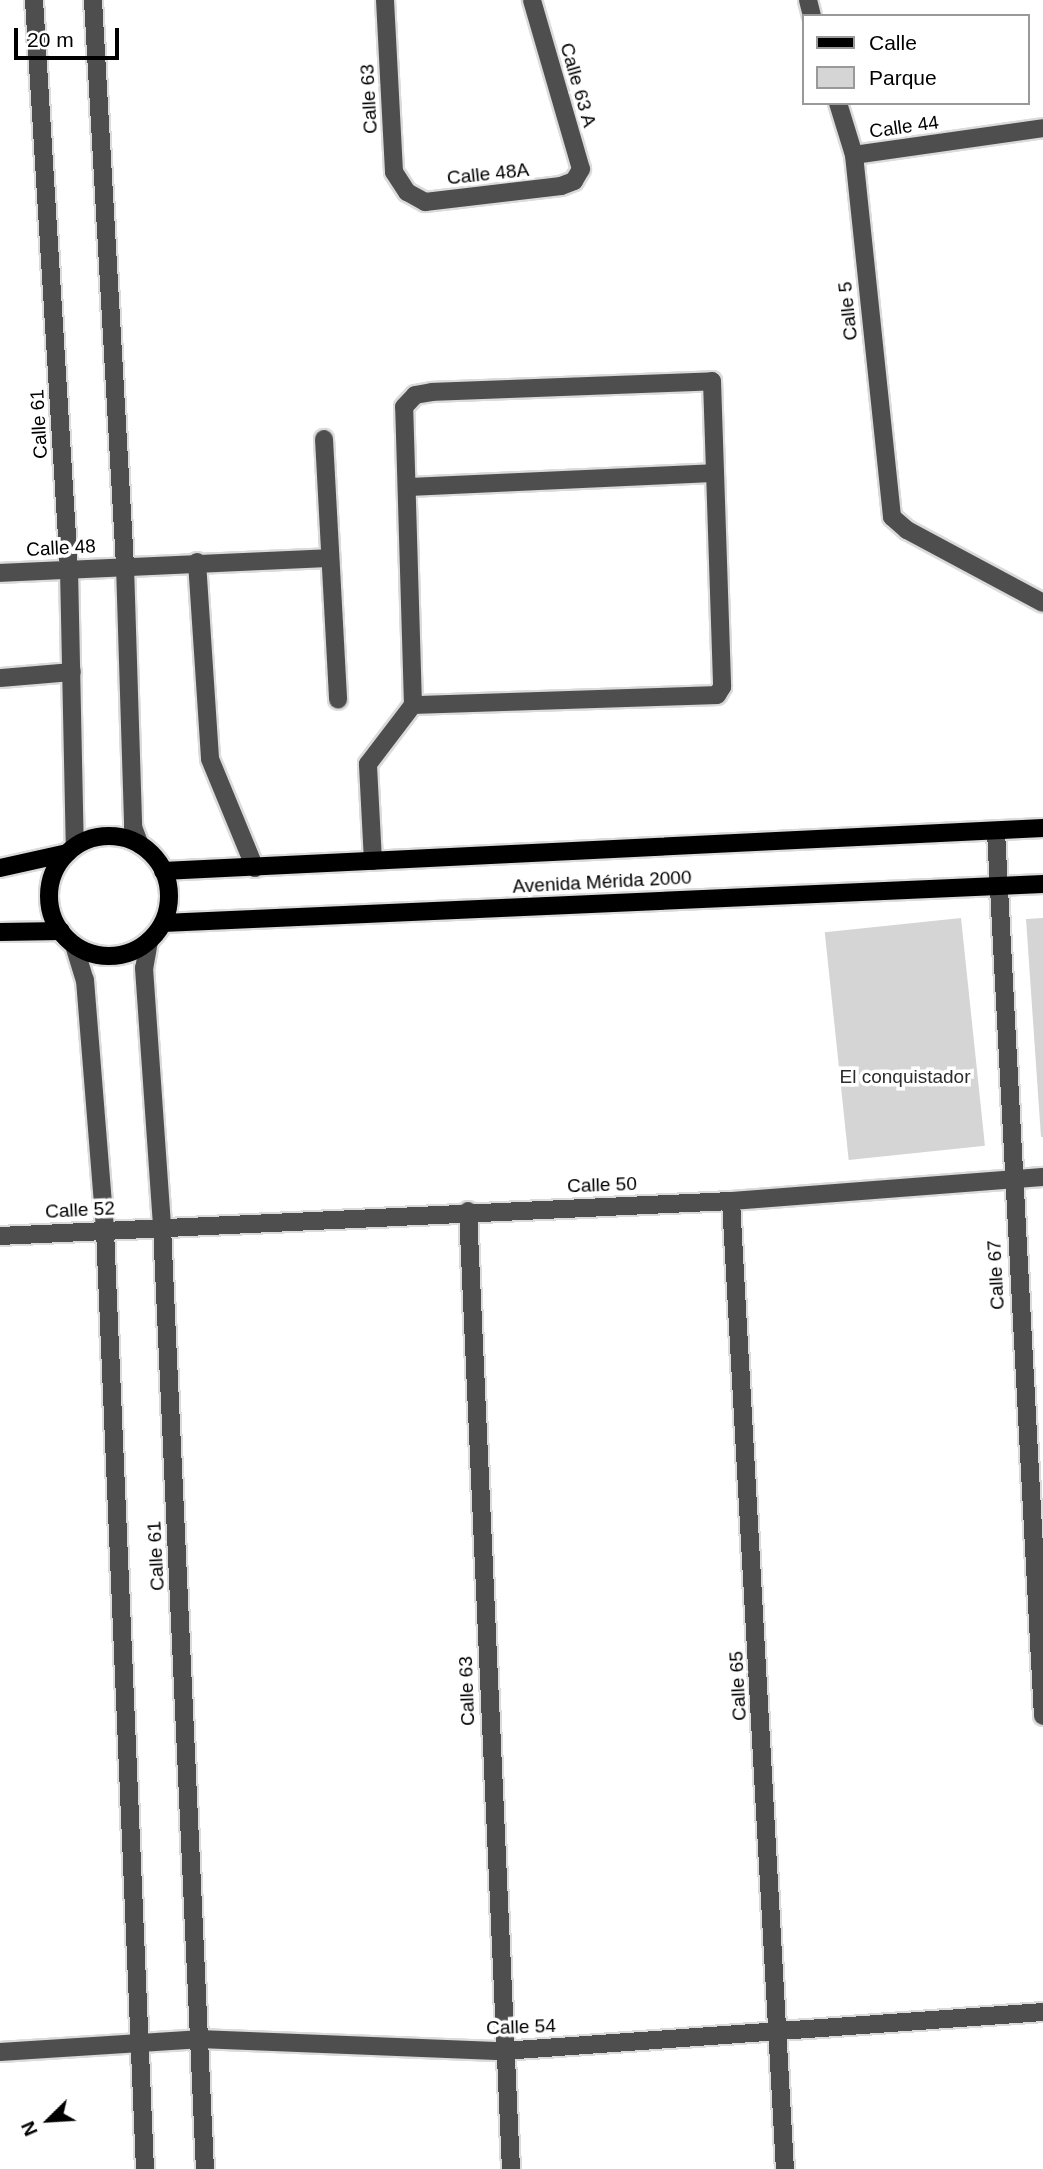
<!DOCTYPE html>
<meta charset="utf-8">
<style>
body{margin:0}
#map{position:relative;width:1043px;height:2169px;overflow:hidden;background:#fff;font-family:Helvetica,sans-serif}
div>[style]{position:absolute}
.green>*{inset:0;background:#d5d5d5;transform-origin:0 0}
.roads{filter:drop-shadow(2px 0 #dbdbdb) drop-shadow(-2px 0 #dbdbdb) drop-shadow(0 2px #dbdbdb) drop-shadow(0 -2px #dbdbdb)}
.minor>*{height:18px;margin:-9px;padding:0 9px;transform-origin:9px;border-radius:9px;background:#4e4e4e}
.major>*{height:18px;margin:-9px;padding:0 9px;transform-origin:9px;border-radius:9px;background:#000}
.major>.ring{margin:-9px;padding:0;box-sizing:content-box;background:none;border:18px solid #000;border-radius:50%}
span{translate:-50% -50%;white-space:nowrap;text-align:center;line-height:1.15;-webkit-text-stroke:7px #fff;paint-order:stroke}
.street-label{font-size:19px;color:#000}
.park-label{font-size:19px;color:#2c2c2c}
.legend{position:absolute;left:802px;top:14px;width:228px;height:91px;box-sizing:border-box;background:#fff;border:2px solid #999;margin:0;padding:9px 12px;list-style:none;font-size:21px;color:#000}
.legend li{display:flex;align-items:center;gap:14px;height:35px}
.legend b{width:35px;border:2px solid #999}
.north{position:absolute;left:14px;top:2085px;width:70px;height:70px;-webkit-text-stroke:5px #fff;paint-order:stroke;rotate:246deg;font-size:19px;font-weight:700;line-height:28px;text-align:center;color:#000}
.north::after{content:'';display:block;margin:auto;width:24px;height:32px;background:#000;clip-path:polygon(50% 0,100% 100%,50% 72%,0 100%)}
.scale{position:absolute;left:14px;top:28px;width:105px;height:32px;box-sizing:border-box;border:4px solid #000;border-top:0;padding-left:9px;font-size:21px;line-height:24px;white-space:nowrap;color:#000;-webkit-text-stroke:5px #fff;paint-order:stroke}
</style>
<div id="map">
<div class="green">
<div style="left:961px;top:918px;width:229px;height:137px;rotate:84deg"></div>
<div style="clip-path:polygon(1043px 918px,1043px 1137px,1041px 1137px,1026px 919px)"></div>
</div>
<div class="roads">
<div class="minor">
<div style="left:34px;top:0;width:570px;rotate:86.48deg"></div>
<div style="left:69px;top:569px;width:277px;rotate:88.8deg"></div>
<div style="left:93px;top:0;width:567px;rotate:86.76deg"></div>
<div style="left:125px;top:566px;width:261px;rotate:88.2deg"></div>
<div style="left:133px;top:827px;width:19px;rotate:69deg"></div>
<div style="left:385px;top:0;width:172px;rotate:87deg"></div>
<div style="left:394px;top:172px;width:24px;rotate:57deg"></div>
<div style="left:407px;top:192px;width:21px;rotate:29deg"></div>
<div style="left:425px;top:202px;width:137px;rotate:-6.7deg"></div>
<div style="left:561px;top:186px;width:14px;rotate:-21deg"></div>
<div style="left:574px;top:181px;width:14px;rotate:-60deg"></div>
<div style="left:581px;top:169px;width:176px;rotate:-106.2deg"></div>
<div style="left:808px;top:0;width:16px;rotate:76deg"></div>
<div style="left:838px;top:103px;width:54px;rotate:72.9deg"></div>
<div style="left:854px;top:155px;width:364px;rotate:84deg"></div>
<div style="left:892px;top:517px;width:20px;rotate:41deg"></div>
<div style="left:907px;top:530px;width:154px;rotate:28.2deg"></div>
<div style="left:854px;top:155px;width:191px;rotate:-8.1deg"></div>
<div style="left:324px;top:439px;width:261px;rotate:86.9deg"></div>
<div style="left:407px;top:487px;width:308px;rotate:-2.6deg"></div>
<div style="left:197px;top:562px;width:197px;rotate:86.2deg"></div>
<div style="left:210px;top:759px;width:118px;rotate:67.6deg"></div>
<div style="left:0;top:573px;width:330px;rotate:-2.6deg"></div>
<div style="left:0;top:678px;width:72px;rotate:-4.8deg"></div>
<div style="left:996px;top:832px;width:885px;rotate:86.96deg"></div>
<div style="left:373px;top:861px;width:97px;rotate:-93deg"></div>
<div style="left:368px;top:764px;width:74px;rotate:-52.7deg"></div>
<div style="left:413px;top:705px;width:298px;rotate:-91.7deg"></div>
<div style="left:404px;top:407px;width:16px;rotate:-47deg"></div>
<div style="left:415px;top:395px;width:17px;rotate:-10deg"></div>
<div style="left:432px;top:392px;width:280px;rotate:-2.2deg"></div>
<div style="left:712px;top:381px;width:306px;rotate:88.1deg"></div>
<div style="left:722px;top:687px;width:9px;rotate:122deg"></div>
<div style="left:717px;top:695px;width:304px;rotate:178.1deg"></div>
<div style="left:149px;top:941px;width:27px;rotate:100deg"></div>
<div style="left:144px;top:968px;width:260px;rotate:86deg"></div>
<div style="left:162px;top:1227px;width:943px;rotate:87.39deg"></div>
<div style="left:74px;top:945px;width:37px;rotate:73deg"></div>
<div style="left:85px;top:980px;width:251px;rotate:85.4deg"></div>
<div style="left:105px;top:1230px;width:940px;rotate:87.56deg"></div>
<div style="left:731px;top:1201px;width:970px;rotate:86.81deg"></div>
<div style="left:468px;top:1211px;width:959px;rotate:87.43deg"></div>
<div style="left:0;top:1236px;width:732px;rotate:-2.74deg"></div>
<div style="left:731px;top:1201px;width:313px;rotate:-4.4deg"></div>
<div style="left:0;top:2052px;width:199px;rotate:-3.7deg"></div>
<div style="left:199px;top:2039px;width:304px;rotate:2.3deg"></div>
<div style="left:503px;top:2051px;width:541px;rotate:-4.13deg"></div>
</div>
<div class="major">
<div class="ring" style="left:49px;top:836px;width:102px;height:102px"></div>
<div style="left:0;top:868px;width:69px;rotate:-12.6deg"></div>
<div style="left:163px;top:871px;width:881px;rotate:-2.8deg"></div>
<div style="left:163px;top:923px;width:881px;rotate:-2.54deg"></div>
<div style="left:0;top:932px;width:61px;rotate:-0.9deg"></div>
</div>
</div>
<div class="street-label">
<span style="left:578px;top:85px;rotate:74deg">Calle 63 A</span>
<span style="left:369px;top:99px;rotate:-93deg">Calle 63</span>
<span style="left:904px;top:127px;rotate:-8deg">Calle 44</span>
<span style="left:488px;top:174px;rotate:-6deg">Calle 48A</span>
<span style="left:848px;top:311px;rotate:-96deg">Calle 5</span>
<span style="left:39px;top:424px;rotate:-93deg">Calle 61</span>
<span style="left:61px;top:548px;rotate:-3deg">Calle 48</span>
<span style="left:602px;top:882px;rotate:-3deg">Avenida Mérida 2000</span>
<span style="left:602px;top:1185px;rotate:-2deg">Calle 50</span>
<span style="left:80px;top:1210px;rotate:-3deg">Calle 52</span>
<span style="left:996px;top:1275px;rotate:-93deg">Calle 67</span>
<span style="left:156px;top:1556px;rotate:-93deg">Calle 61</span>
<span style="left:738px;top:1686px;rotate:-93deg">Calle 65</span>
<span style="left:467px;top:1691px;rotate:-92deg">Calle 63</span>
<span style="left:521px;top:2027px;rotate:-2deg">Calle 54</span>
</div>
<div class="park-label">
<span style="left:905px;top:1077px">El conquistador</span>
</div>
<ul class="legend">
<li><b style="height:9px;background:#000"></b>Calle</li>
<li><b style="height:19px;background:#d5d5d5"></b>Parque</li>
</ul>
<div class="north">N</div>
<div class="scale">20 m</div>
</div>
